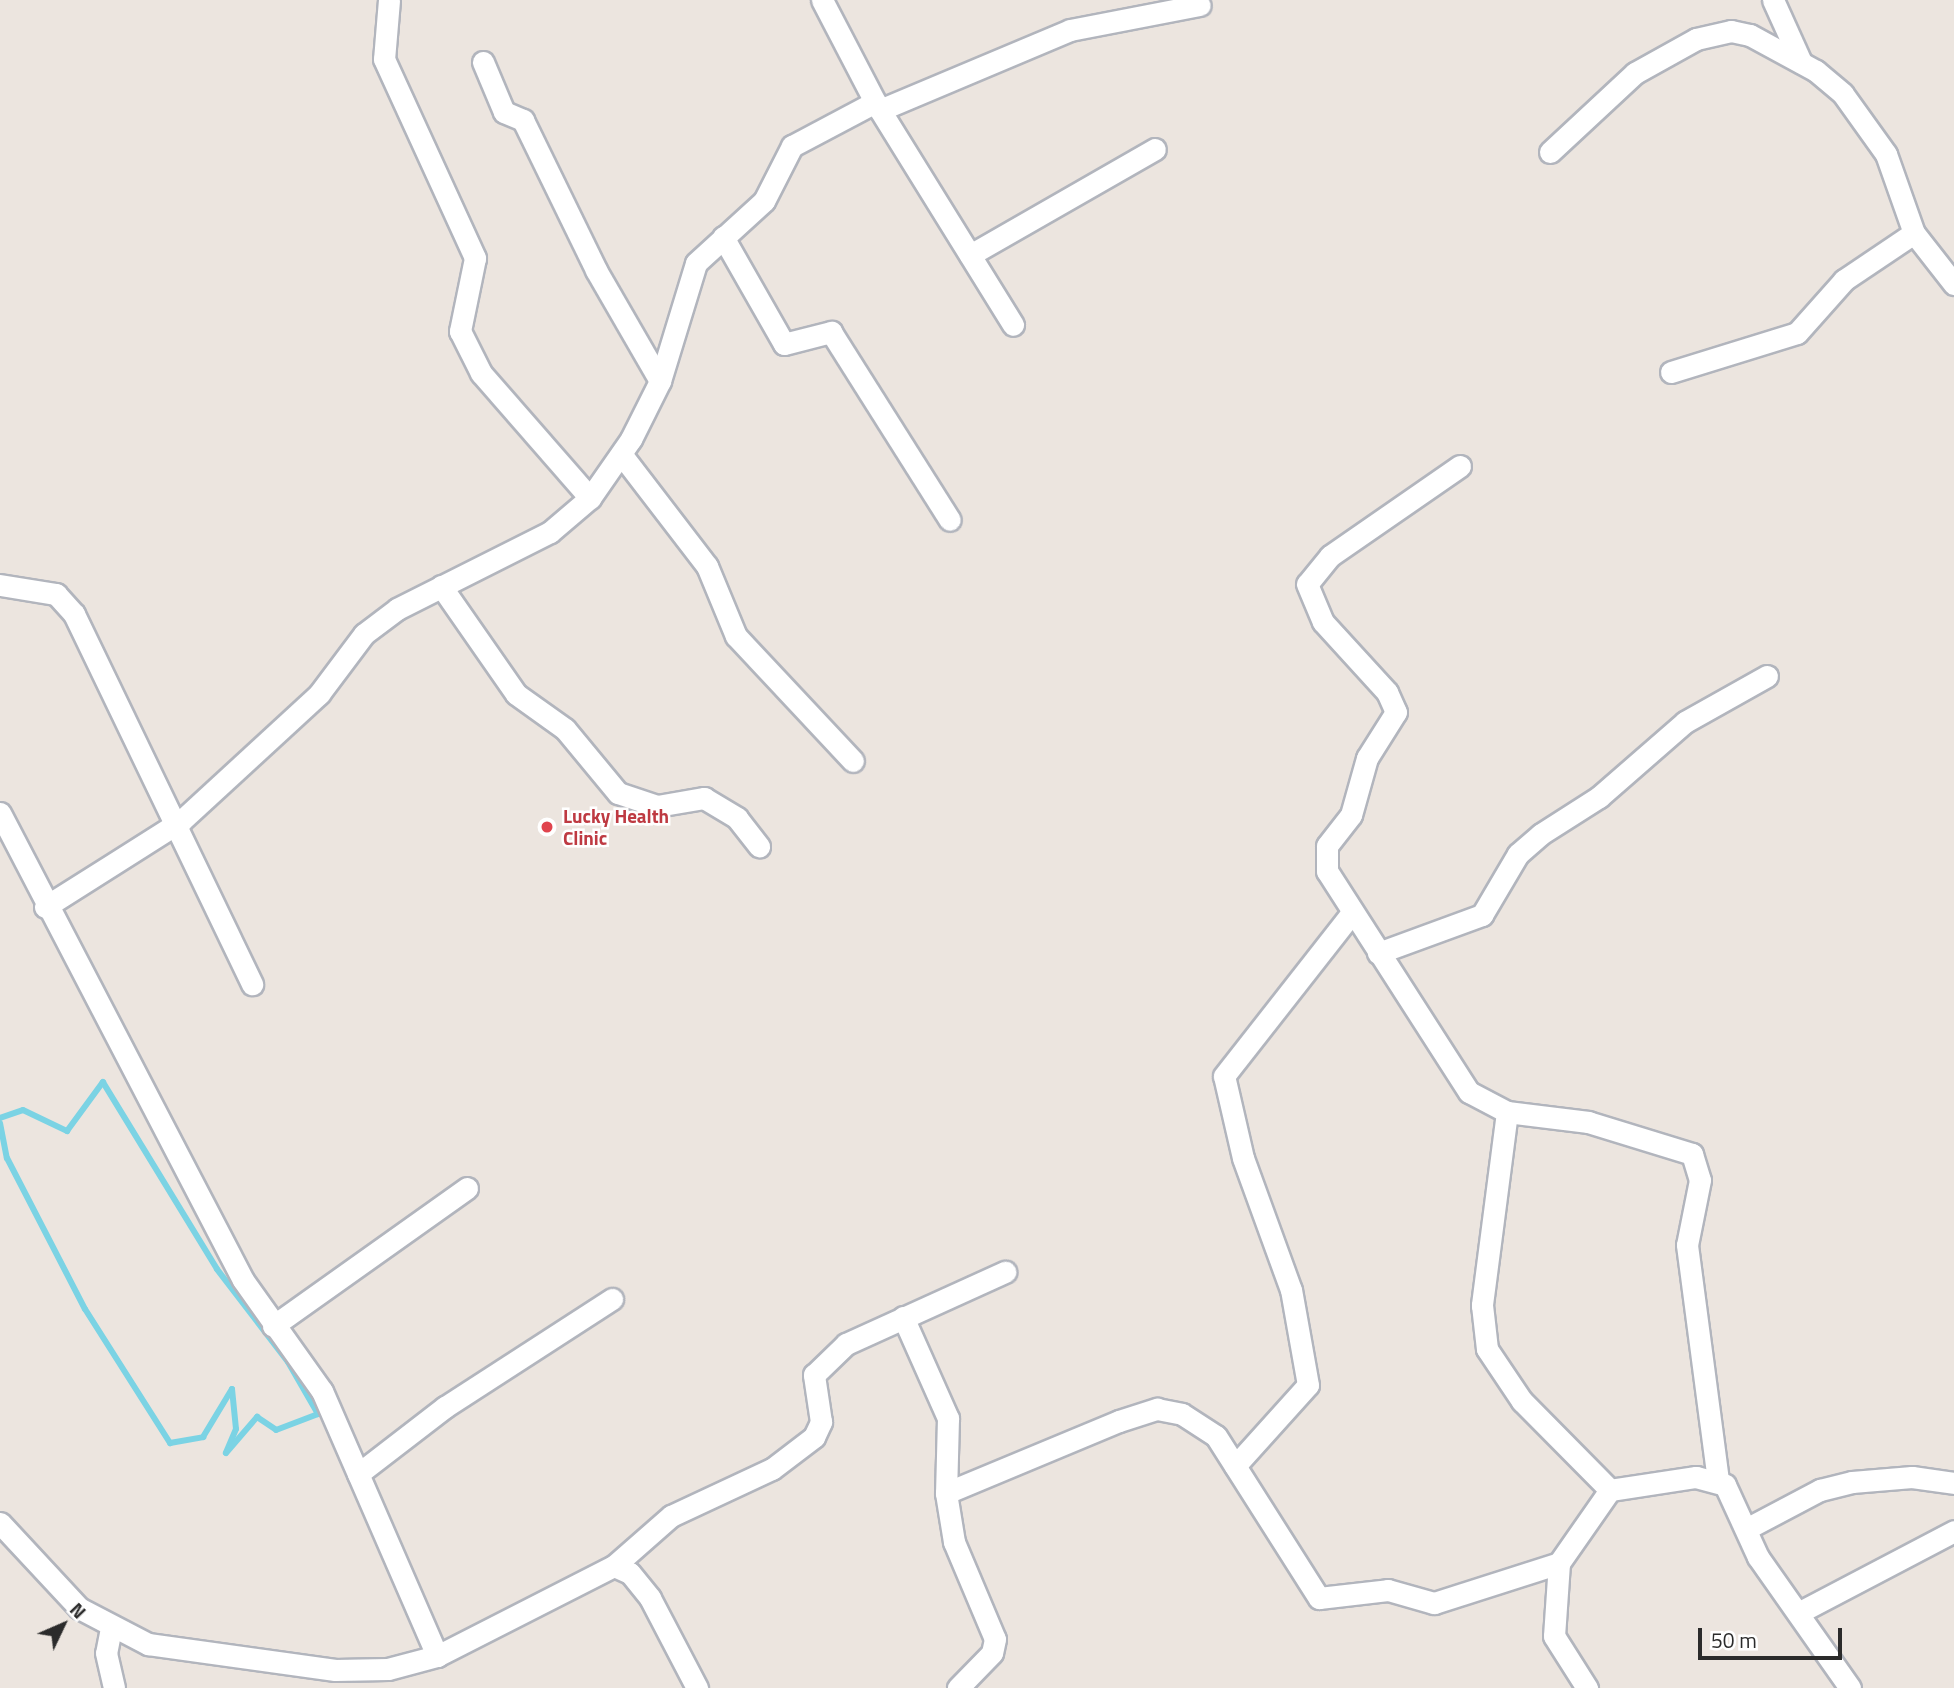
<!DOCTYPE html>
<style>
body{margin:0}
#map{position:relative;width:1954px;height:1688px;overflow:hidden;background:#ece5df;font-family:"Titillium Web",sans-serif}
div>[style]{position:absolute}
.stream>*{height:6px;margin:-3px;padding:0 3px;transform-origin:3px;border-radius:3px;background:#7bd3e4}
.roads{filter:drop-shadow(2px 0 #b2b5bd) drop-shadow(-2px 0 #b2b5bd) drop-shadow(0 2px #b2b5bd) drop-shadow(0 -2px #b2b5bd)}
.minor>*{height:21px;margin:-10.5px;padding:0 10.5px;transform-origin:10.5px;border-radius:10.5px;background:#fff}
.dots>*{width:19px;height:19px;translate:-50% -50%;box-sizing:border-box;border:4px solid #fff;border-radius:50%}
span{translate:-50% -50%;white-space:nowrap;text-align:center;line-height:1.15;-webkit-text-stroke:5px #fff;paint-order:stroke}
.health-label{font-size:19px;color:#be3a42;font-weight:700}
.left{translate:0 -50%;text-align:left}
.north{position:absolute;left:28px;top:1590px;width:70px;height:70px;-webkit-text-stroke:5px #fff;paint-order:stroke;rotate:46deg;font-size:19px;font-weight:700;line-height:28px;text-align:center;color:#2b2b2b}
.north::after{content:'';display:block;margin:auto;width:24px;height:32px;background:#2b2b2b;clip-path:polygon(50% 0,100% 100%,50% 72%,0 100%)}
.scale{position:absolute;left:1698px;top:1628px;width:144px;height:32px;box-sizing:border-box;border:4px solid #2b2b2b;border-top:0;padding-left:9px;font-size:21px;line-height:24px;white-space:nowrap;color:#2b2b2b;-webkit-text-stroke:5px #fff;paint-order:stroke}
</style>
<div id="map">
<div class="stream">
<div style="left:0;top:1118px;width:24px;rotate:-19deg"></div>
<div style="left:23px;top:1110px;width:49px;rotate:25.5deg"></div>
<div style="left:67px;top:1131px;width:61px;rotate:-53.7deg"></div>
<div style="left:0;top:1123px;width:36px;rotate:79deg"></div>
<div style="left:7px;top:1158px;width:170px;rotate:62.7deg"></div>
<div style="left:85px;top:1309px;width:159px;rotate:57.6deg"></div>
<div style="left:170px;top:1443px;width:34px;rotate:-10deg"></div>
<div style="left:203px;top:1437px;width:56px;rotate:-58.9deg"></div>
<div style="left:232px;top:1389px;width:40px;rotate:84.3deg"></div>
<div style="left:236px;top:1429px;width:26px;rotate:113deg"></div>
<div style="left:226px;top:1453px;width:48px;rotate:-49.3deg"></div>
<div style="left:257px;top:1417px;width:23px;rotate:34deg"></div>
<div style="left:276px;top:1430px;width:45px;rotate:-20.9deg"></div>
<div style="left:318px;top:1414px;width:60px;rotate:-120deg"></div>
<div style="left:288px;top:1362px;width:117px;rotate:-127.4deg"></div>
<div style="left:217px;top:1269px;width:219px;rotate:-121.4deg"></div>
</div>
<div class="roads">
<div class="minor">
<div style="left:389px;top:0;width:59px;rotate:94.8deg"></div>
<div style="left:384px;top:59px;width:219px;rotate:65.4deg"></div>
<div style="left:475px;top:258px;width:75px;rotate:101.6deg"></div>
<div style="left:460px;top:331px;width:47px;rotate:63.4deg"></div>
<div style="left:481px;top:373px;width:166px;rotate:48.9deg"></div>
<div style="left:822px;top:0;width:115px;rotate:62.5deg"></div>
<div style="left:875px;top:102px;width:262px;rotate:58.2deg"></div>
<div style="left:1773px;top:0;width:68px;rotate:65.7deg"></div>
<div style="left:483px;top:62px;width:54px;rotate:67.2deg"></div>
<div style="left:504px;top:112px;width:21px;rotate:23deg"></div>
<div style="left:523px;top:120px;width:167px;rotate:64deg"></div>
<div style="left:596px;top:270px;width:128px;rotate:60deg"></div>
<div style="left:880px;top:110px;width:206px;rotate:-22.8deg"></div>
<div style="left:1070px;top:30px;width:132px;rotate:-10.9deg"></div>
<div style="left:1550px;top:152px;width:116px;rotate:-42.9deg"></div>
<div style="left:1635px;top:73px;width:70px;rotate:-29.1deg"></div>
<div style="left:1696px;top:39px;width:36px;rotate:-13deg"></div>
<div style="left:1731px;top:31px;width:19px;rotate:12deg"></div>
<div style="left:1750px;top:35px;width:75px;rotate:28.6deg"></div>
<div style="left:1816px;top:71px;width:35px;rotate:40deg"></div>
<div style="left:1843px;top:94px;width:74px;rotate:54.4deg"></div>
<div style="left:1886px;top:154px;width:84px;rotate:70.5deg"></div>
<div style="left:1914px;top:233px;width:65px;rotate:51.9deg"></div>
<div style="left:723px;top:237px;width:123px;rotate:60.3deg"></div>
<div style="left:784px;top:344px;width:49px;rotate:-14.3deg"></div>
<div style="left:831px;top:332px;width:222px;rotate:57.7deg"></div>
<div style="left:970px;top:255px;width:213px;rotate:-29.8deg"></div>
<div style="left:1671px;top:372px;width:132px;rotate:-17.2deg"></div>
<div style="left:1797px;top:333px;width:71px;rotate:-48.4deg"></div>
<div style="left:1844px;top:280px;width:84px;rotate:-33.9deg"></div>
<div style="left:621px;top:454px;width:141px;rotate:52.5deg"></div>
<div style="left:707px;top:566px;width:76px;rotate:67.5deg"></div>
<div style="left:736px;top:636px;width:171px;rotate:46.9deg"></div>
<div style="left:1460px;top:466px;width:158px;rotate:145.3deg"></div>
<div style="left:1330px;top:556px;width:36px;rotate:129deg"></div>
<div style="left:1307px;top:584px;width:41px;rotate:67.2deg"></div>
<div style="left:1323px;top:622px;width:95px;rotate:47.6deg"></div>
<div style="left:1387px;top:692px;width:22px;rotate:66deg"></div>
<div style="left:1396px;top:712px;width:54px;rotate:122.2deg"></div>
<div style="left:1367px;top:758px;width:59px;rotate:105.7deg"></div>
<div style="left:1351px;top:815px;width:39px;rotate:128deg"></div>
<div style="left:1327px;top:846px;width:25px;rotate:90deg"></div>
<div style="left:1327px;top:871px;width:263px;rotate:57.3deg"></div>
<div style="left:1469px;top:1092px;width:43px;rotate:27.8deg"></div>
<div style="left:1507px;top:1112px;width:82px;rotate:7deg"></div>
<div style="left:1588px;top:1122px;width:109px;rotate:17.1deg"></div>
<div style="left:1692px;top:1154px;width:27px;rotate:73deg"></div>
<div style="left:1700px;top:1180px;width:66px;rotate:101.3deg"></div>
<div style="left:1687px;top:1245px;width:239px;rotate:82.5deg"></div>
<div style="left:0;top:585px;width:57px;rotate:9.1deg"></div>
<div style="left:56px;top:594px;width:27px;rotate:48deg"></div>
<div style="left:74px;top:614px;width:411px;rotate:64.3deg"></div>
<div style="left:441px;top:586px;width:131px;rotate:55.2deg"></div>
<div style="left:516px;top:694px;width:60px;rotate:35.5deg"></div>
<div style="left:565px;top:729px;width:83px;rotate:50.4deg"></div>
<div style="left:618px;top:793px;width:41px;rotate:18.4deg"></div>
<div style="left:657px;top:806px;width:48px;rotate:-9.7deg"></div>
<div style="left:704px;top:798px;width:39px;rotate:31deg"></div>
<div style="left:737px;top:818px;width:36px;rotate:52deg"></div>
<div style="left:0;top:813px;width:526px;rotate:62.51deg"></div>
<div style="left:243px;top:1280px;width:136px;rotate:54.6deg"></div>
<div style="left:322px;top:1391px;width:289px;rotate:66.5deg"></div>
<div style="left:437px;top:1656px;width:199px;rotate:-27deg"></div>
<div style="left:614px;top:1566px;width:17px;rotate:24deg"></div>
<div style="left:630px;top:1573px;width:32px;rotate:51deg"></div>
<div style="left:650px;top:1598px;width:102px;rotate:62.4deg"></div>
<div style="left:45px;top:907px;width:161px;rotate:-32.3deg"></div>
<div style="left:181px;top:821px;width:188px;rotate:-42.6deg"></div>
<div style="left:319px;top:694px;width:75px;rotate:-53.1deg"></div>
<div style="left:364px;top:634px;width:41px;rotate:-37.1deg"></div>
<div style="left:397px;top:609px;width:171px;rotate:-26.7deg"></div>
<div style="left:550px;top:532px;width:52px;rotate:-40.4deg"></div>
<div style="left:590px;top:498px;width:72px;rotate:-55.2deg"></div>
<div style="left:631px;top:439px;width:65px;rotate:-63.4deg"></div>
<div style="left:660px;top:381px;width:123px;rotate:-73deg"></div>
<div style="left:696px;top:263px;width:92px;rotate:-42.4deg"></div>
<div style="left:764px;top:201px;width:62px;rotate:-63deg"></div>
<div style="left:792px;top:146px;width:94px;rotate:-27.9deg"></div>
<div style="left:1378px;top:953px;width:111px;rotate:-20.1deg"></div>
<div style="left:1482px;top:915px;width:71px;rotate:-59.5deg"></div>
<div style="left:1518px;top:854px;width:30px;rotate:-41deg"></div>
<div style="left:1541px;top:834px;width:69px;rotate:-32.5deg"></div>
<div style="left:1599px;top:797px;width:114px;rotate:-41.1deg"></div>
<div style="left:1685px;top:722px;width:94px;rotate:-29.3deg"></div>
<div style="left:1507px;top:1112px;width:195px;rotate:97.4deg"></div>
<div style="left:1482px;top:1305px;width:44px;rotate:83.5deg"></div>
<div style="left:1487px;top:1349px;width:63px;rotate:56.1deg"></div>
<div style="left:1522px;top:1401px;width:125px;rotate:45.3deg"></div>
<div style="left:1610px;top:1490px;width:87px;rotate:-8.6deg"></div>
<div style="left:1696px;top:1477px;width:30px;rotate:15deg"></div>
<div style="left:1725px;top:1485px;width:79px;rotate:65.4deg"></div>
<div style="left:1758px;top:1557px;width:160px;rotate:54.9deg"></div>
<div style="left:903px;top:1317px;width:111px;rotate:66deg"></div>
<div style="left:948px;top:1418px;width:75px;rotate:91.5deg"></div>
<div style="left:946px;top:1493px;width:50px;rotate:80.7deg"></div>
<div style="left:954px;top:1542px;width:105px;rotate:67.1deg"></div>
<div style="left:995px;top:1639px;width:14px;rotate:102deg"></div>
<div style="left:992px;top:1653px;width:49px;rotate:134.2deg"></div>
<div style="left:273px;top:1326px;width:238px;rotate:-35.4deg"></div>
<div style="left:1235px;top:1466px;width:109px;rotate:-48deg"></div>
<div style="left:1308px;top:1385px;width:97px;rotate:-100.1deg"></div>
<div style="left:1291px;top:1290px;width:140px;rotate:-110deg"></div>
<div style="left:1243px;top:1158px;width:84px;rotate:-103deg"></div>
<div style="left:1224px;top:1076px;width:207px;rotate:-51.9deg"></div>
<div style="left:358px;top:1474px;width:110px;rotate:-37.6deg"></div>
<div style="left:445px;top:1407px;width:199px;rotate:-32.9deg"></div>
<div style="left:946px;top:1493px;width:187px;rotate:-22.6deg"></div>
<div style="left:1119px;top:1421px;width:40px;rotate:-18deg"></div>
<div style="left:1157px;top:1409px;width:25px;rotate:11deg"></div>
<div style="left:1182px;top:1414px;width:40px;rotate:32.9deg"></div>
<div style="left:1216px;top:1436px;width:192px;rotate:57.6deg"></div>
<div style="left:1319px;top:1598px;width:69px;rotate:-6.6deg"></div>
<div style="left:1388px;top:1590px;width:48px;rotate:15.8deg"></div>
<div style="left:1434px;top:1603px;width:131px;rotate:-17.7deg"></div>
<div style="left:1559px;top:1563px;width:89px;rotate:-55.1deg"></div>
<div style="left:0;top:1523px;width:116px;rotate:47.1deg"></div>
<div style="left:79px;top:1608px;width:78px;rotate:27.6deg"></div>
<div style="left:148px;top:1644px;width:189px;rotate:7.9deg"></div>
<div style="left:335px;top:1670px;width:53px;rotate:-1.1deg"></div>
<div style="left:388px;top:1669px;width:51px;rotate:-14.9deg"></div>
<div style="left:1746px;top:1529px;width:84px;rotate:-27.8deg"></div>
<div style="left:1820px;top:1490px;width:33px;rotate:-14deg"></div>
<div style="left:1852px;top:1482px;width:60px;rotate:-4.8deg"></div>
<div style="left:1912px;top:1477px;width:42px;rotate:8.1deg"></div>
<div style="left:1559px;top:1563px;width:73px;rotate:93.9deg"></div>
<div style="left:1554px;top:1636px;width:62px;rotate:57.6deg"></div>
<div style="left:614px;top:1566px;width:76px;rotate:-41.3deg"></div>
<div style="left:671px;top:1516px;width:111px;rotate:-25deg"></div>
<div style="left:772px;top:1469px;width:53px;rotate:-37.3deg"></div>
<div style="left:814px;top:1437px;width:17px;rotate:-65deg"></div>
<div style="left:821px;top:1422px;width:48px;rotate:-98.5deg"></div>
<div style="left:814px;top:1375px;width:45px;rotate:-44.1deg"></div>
<div style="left:846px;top:1344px;width:175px;rotate:-24.4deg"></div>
<div style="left:1798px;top:1613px;width:176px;rotate:-27.7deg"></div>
<div style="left:111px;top:1628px;width:25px;rotate:101deg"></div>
<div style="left:106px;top:1653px;width:36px;rotate:77deg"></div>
</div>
</div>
<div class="dots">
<div style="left:547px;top:827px;background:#e0444e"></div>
</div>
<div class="health-label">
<span class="left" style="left:563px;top:827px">Lucky Health<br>Clinic</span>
</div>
<div class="north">N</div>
<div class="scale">50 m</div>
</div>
